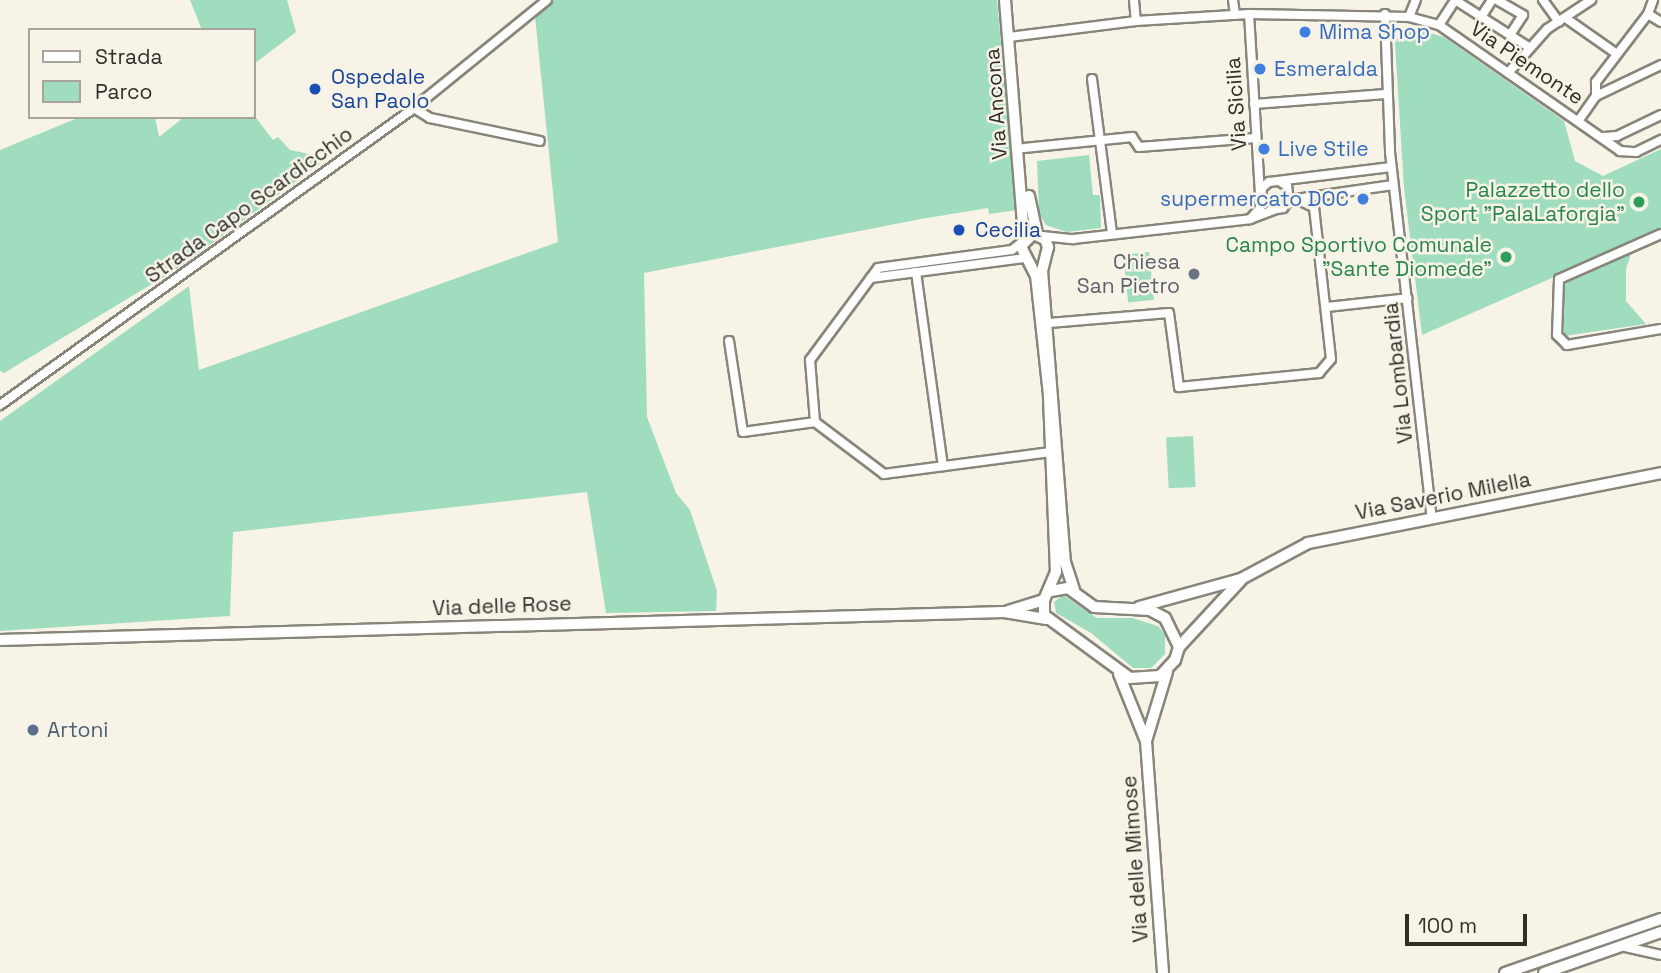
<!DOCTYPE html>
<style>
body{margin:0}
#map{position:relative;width:1661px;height:973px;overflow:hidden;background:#f7f3e7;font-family:"Space Grotesk",sans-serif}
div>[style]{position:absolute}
.green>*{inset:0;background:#a0dcbe;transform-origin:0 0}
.roads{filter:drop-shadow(2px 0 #88857a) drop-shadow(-2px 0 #88857a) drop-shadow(0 2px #88857a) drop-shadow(0 -2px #88857a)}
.minor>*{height:8px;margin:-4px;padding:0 4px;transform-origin:4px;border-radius:4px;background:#fff}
.tertiary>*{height:10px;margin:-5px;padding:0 5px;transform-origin:5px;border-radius:5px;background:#fff}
.dots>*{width:19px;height:19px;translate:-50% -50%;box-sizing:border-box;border:4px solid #f7f3e7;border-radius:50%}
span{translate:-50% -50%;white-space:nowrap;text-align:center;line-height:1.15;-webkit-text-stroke:5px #f7f3e7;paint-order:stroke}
.shop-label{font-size:21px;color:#366cbe}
.left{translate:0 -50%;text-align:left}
.right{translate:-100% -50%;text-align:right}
.street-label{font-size:21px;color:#2f2e29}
.transit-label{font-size:21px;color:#164399}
.leisure-label{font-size:21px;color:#27864d}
.worship-label{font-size:21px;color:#5b616d}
.service-label{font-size:21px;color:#4e5e75}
.legend{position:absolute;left:28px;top:28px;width:228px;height:91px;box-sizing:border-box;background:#f7f3e7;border:2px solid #a7a49b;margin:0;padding:9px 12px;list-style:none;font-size:21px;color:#2f2e29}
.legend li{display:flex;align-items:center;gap:14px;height:35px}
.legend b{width:35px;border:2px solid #a7a49b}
.scale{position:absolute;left:1405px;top:914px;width:122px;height:32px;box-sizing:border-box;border:4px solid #2f2e29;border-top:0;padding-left:9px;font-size:21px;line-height:24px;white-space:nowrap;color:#2f2e29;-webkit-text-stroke:5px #f7f3e7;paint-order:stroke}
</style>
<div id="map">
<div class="green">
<div style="clip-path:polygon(190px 0,287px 0,296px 32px,254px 64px,254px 30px,202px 30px)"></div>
<div style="clip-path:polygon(554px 0,997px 0,1017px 210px,989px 214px,988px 208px,921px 219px,644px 273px,647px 417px,676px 493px,690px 510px,717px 591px,716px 611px,606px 613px,587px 492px,233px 532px,230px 616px,0 631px,0 421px,189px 286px,199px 370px,558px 242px,535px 16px)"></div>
<div style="clip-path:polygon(1416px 29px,1444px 37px,1564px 121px,1575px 161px,1603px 176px,1661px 149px,1661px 230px,1422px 335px,1404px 188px,1395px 43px,1399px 35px)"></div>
<div style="clip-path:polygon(254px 115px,273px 140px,278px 137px,290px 150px,314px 155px,320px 164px,177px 269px,4px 373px,0 371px,0 150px,80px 117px,155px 117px,159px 137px,184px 117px)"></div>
<div style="clip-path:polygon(1089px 155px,1093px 195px,1100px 195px,1101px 228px,1066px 232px,1046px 225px,1039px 213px,1037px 161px)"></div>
<div style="clip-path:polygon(1632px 251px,1626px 269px,1626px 301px,1646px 324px,1564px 336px,1564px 280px)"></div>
<div style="left:1149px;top:252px;width:48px;height:26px;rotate:84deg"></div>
<div style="left:1193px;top:436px;width:51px;height:27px;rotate:87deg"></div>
<div style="clip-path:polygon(1063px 595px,1097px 618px,1132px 618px,1158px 626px,1165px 635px,1165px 654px,1151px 668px,1133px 668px,1091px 633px,1056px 613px,1054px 602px)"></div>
</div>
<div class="roads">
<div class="minor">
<div style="left:1134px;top:0;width:21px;rotate:85deg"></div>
<div style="left:1233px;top:0;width:15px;rotate:82deg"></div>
<div style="left:1455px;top:0;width:89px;rotate:32.6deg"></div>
<div style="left:1497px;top:0;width:30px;rotate:30deg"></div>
<div style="left:1523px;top:15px;width:24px;rotate:123deg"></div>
<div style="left:1543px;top:0;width:27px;rotate:54deg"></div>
<div style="left:1249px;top:14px;width:179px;rotate:86.5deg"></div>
<div style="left:1385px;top:14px;width:138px;rotate:87.9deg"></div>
<div style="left:1390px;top:152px;width:368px;rotate:83.5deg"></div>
<div style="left:1648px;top:14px;width:15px;rotate:-70deg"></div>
<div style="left:1409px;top:17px;width:18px;rotate:-68deg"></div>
<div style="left:1481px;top:17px;width:20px;rotate:-57deg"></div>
<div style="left:1567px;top:19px;width:61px;rotate:35deg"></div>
<div style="left:1439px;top:25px;width:30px;rotate:-57deg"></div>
<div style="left:1009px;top:37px;width:128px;rotate:-7.2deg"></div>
<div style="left:1136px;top:21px;width:113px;rotate:-3.5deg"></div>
<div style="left:1249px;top:14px;width:160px;rotate:1.1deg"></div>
<div style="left:1409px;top:17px;width:31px;rotate:15deg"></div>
<div style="left:1439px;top:25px;width:221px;rotate:34.8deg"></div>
<div style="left:1620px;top:151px;width:16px;rotate:4deg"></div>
<div style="left:1636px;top:152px;width:28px;rotate:-26deg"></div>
<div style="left:1508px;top:73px;width:59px;rotate:-48.4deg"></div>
<div style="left:1547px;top:29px;width:53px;rotate:-33.4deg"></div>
<div style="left:1092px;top:79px;width:156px;rotate:82.6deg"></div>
<div style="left:1596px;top:96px;width:72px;rotate:-25.5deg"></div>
<div style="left:1254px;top:104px;width:132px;rotate:-4.3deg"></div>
<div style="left:414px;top:108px;width:19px;rotate:32deg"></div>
<div style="left:430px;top:118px;width:112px;rotate:11.8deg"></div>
<div style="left:1579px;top:120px;width:29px;rotate:-55deg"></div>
<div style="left:1596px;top:96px;width:14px;rotate:-90deg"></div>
<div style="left:1596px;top:82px;width:86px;rotate:-52.6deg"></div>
<div style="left:1648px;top:14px;width:15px;rotate:32deg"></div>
<div style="left:1604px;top:137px;width:13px;rotate:-4deg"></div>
<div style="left:1617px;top:136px;width:49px;rotate:-25.5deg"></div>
<div style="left:1024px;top:148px;width:109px;rotate:-5.8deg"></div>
<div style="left:1132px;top:137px;width:12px;rotate:55deg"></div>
<div style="left:1139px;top:147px;width:117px;rotate:-4.4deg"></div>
<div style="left:1289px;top:200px;width:105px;rotate:-8.2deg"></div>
<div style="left:1271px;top:210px;width:12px;rotate:-9deg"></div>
<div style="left:1283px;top:208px;width:10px;rotate:-53deg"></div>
<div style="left:1289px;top:200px;width:14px;rotate:-98deg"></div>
<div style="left:1287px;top:186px;width:9px;rotate:-148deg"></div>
<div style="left:1252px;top:217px;width:12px;rotate:-48deg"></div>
<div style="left:1260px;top:208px;width:20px;rotate:-84deg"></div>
<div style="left:1262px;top:188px;width:9px;rotate:-41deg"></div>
<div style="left:1269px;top:182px;width:123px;rotate:-7deg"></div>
<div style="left:1661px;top:234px;width:111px;rotate:156.2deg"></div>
<div style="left:1559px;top:279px;width:56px;rotate:92deg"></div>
<div style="left:1557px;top:335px;width:14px;rotate:45deg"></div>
<div style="left:1567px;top:345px;width:95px;rotate:-9.7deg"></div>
<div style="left:1042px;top:236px;width:31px;rotate:6deg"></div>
<div style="left:1073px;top:239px;width:178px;rotate:-6.4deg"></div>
<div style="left:1250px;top:219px;width:26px;rotate:-21deg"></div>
<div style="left:916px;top:272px;width:196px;rotate:82.1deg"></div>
<div style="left:871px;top:278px;width:156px;rotate:-7.4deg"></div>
<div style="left:1327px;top:307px;width:81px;rotate:-6.3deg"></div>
<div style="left:1049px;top:323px;width:120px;rotate:-4.8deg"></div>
<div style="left:1169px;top:313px;width:75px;rotate:82.3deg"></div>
<div style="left:1179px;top:387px;width:141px;rotate:-5.7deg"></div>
<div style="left:1319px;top:373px;width:18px;rotate:-49deg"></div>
<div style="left:1331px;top:359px;width:153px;rotate:-96.4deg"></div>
<div style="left:1314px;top:207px;width:20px;rotate:-156deg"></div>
<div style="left:729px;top:341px;width:92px;rotate:81.3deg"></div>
<div style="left:743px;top:432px;width:73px;rotate:-7.9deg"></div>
<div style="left:815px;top:422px;width:86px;rotate:37deg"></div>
<div style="left:884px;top:474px;width:168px;rotate:-7.5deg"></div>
<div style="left:0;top:405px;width:505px;rotate:-35.64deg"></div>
<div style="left:410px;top:111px;width:176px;rotate:-39deg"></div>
<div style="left:815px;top:422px;width:62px;rotate:-94.6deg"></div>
<div style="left:810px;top:360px;width:114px;rotate:-53.5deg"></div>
<div style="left:878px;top:268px;width:135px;rotate:-7.7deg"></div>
<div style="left:1012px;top:250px;width:13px;rotate:-39deg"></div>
<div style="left:1621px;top:946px;width:41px;rotate:12.7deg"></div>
</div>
<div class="tertiary">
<div style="left:1005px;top:0;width:239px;rotate:85.4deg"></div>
<div style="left:1029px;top:196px;width:39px;rotate:78deg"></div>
<div style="left:1051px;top:591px;width:17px;rotate:-10deg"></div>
<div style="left:1068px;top:588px;width:32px;rotate:36deg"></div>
<div style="left:1094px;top:607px;width:56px;rotate:3.1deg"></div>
<div style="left:1150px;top:610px;width:17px;rotate:28deg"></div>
<div style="left:1165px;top:618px;width:32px;rotate:64deg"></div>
<div style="left:1179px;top:647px;width:14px;rotate:107deg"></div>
<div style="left:1175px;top:660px;width:22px;rotate:133deg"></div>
<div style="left:1160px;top:676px;width:30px;rotate:176deg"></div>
<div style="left:1130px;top:678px;width:107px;rotate:-143.8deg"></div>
<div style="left:1044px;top:615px;width:15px;rotate:-90deg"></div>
<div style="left:1044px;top:600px;width:30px;rotate:-67deg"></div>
<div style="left:1056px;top:572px;width:177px;rotate:-92.3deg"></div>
<div style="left:1049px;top:395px;width:120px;rotate:-96.2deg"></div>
<div style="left:1036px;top:276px;width:34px;rotate:-117deg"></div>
<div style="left:1021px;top:246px;width:17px;rotate:-45deg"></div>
<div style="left:1033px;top:234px;width:13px;rotate:23deg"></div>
<div style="left:1045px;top:239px;width:9px;rotate:69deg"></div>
<div style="left:1048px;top:247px;width:25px;rotate:104deg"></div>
<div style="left:1042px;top:271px;width:292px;rotate:85.5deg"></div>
<div style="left:1065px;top:562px;width:29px;rotate:72deg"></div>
<div style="left:1139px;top:607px;width:106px;rotate:-15.4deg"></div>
<div style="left:1241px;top:579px;width:76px;rotate:-28.2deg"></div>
<div style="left:1308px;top:543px;width:360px;rotate:-11.2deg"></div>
<div style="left:1008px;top:611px;width:38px;rotate:-17deg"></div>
<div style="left:0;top:640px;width:1004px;rotate:-1.6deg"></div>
<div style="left:1004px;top:612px;width:43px;rotate:9.5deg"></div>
<div style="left:1179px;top:647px;width:91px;rotate:-47.2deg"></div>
<div style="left:1119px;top:674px;width:72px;rotate:68.1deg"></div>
<div style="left:1146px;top:741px;width:233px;rotate:85.8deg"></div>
<div style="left:1146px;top:741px;width:72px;rotate:-73.1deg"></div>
<div style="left:1505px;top:973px;width:165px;rotate:-19.1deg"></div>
<div style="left:1544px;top:973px;width:124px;rotate:-19.3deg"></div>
</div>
</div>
<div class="dots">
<div style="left:1305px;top:32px;background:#3f7fe0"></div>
<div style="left:1260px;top:69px;background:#3f7fe0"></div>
<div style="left:315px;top:89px;background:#1a4fb4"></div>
<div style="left:1264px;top:149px;background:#3f7fe0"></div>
<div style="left:1363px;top:199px;background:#3f7fe0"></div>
<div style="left:1639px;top:202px;background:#2e9e5b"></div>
<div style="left:959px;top:230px;background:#1a4fb4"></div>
<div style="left:1506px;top:257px;background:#2e9e5b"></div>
<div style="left:1194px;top:274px;background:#6b7280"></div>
<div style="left:33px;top:730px;background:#5c6f8a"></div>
</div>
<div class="shop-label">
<span class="left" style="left:1319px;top:32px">Mima Shop</span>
<span class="left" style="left:1274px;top:69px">Esmeralda</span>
<span class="left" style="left:1278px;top:149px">Live Stile</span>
<span class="right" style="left:1349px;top:199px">supermercato DOC</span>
</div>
<div class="street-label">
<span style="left:1527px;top:63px;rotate:34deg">Via Piemonte</span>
<span style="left:996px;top:104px;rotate:-94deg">Via Ancona</span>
<span style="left:1236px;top:104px;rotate:-94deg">Via Sicilia</span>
<span style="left:249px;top:205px;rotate:-36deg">Strada Capo Scardicchio</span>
<span style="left:1398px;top:373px;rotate:-96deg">Via Lombardia</span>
<span style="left:1443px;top:496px;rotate:-11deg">Via Saverio Milella</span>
<span style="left:502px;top:606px;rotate:-2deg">Via delle Rose</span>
<span style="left:1135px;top:859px;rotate:-94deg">Via delle Mimose</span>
</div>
<div class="transit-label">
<span class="left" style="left:331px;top:89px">Ospedale<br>San Paolo</span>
<span class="left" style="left:975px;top:230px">Cecilia</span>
</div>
<div class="leisure-label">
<span class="right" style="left:1625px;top:202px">Palazzetto dello<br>Sport "PalaLaforgia"</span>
<span class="right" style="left:1492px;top:257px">Campo Sportivo Comunale<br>"Sante Diomede"</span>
</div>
<div class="worship-label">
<span class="right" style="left:1180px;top:274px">Chiesa<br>San Pietro</span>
</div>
<div class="service-label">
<span class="left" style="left:47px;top:730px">Artoni</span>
</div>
<ul class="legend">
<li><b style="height:9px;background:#fff"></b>Strada</li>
<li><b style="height:19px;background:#a0dcbe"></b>Parco</li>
</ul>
<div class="scale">100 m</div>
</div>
